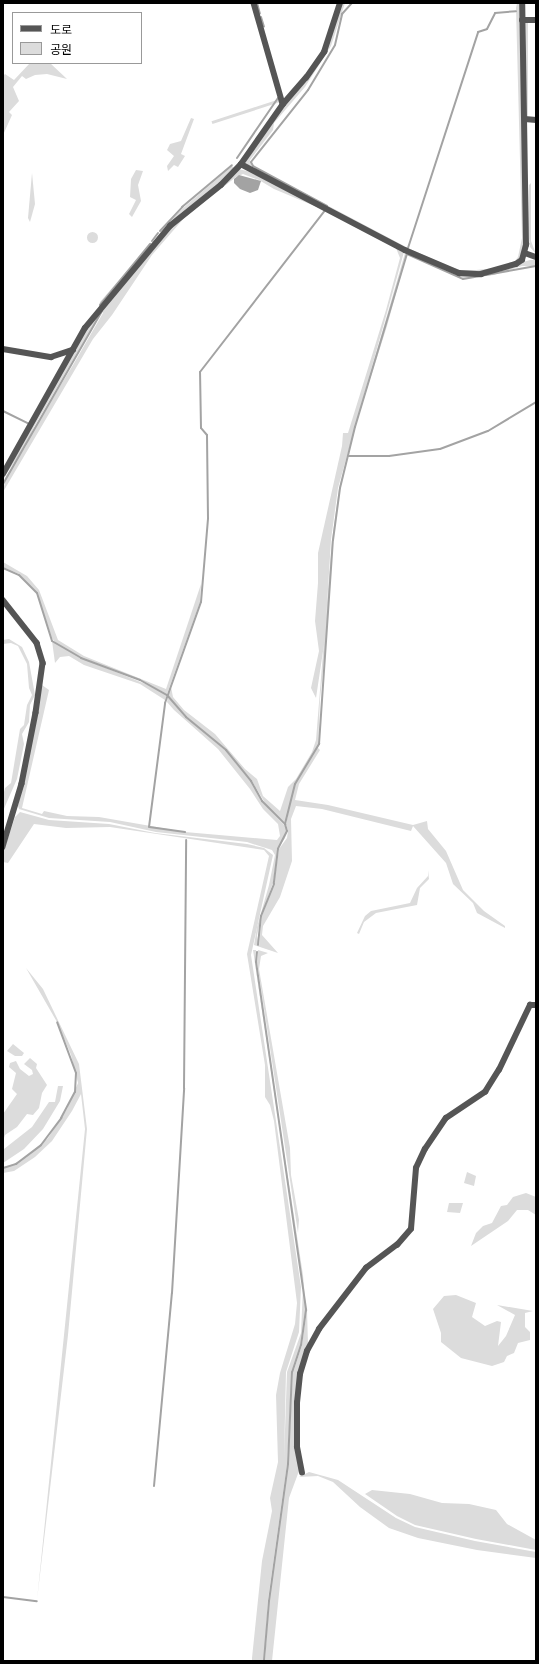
<!DOCTYPE html>
<meta charset="utf-8">
<style>
body{margin:0}
#map{position:relative;width:539px;height:1664px;overflow:hidden;background:#fff;font-family:"Roboto Condensed","Noto Sans KR",sans-serif}
div>[style]{position:absolute}
.green>*{inset:0;background:#dcdcdc;transform-origin:0 0}
.round{border-radius:50%}
.water>*{inset:0;background:#a3a3a3}
.stream>*{height:2px;margin:-1px;padding:0 1px;transform-origin:1px;border-radius:1px;background:#a3a3a3}
.street>*{height:5.5px;margin:-2.75px;padding:0 2.75px;transform-origin:2.75px;border-radius:2.75px;background:#555}
span{translate:-50% -50%;white-space:nowrap;text-align:center;line-height:1.15;-webkit-text-stroke:3px #fff;paint-order:stroke}
.frame{position:absolute;inset:0;border:4px solid #000;pointer-events:none}
.legend{position:absolute;left:12px;top:12px;width:130px;height:52px;box-sizing:border-box;background:#fff;border:1px solid #999;margin:0;padding:5px 7px;list-style:none;font-size:12px;color:#000}
.legend li{display:flex;align-items:center;gap:8px;height:20px}
.legend b{width:20px;border:1px solid #999}
</style>
<div id="map">
<div class="green">
<div style="clip-path:polygon(342px 3px,345px 3px,331px 46px,305px 87px,274px 123px,273px 130px,250px 160px,251px 165px,408px 248px,448px 266px,460px 270px,476px 270px,497px 268px,515px 261px,518px 257px,522px 238px,516px 8px,517px 3px,521px 3px,524px 244px,521px 257px,517px 262px,482px 272px,461px 272px,448px 267px,403px 247px,343px 216px,245px 163px,282px 106px,306px 79px,325px 52px)"></div>
<div style="left:526px;top:22px;width:2px;height:95px"></div>
<div style="clip-path:polygon(30px 63px,50px 63px,67px 79px,47px 74px,35px 75px,26px 79px,22px 76px,13px 87px,19px 101px,9px 112px,12px 115px,3px 135px,3px 76px,5px 74px,14px 80px)"></div>
<div style="left:280px;top:99px;width:3px;height:72px;rotate:72deg"></div>
<div style="clip-path:polygon(191px 118px,194px 119px,181px 154px,185px 156px,178px 167px,174px 165px,168px 171px,167px 166px,174px 156px,167px 150px,170px 144px,181px 141px)"></div>
<div style="clip-path:polygon(232px 166px,234px 168px,219px 184px,181px 213px,161px 231px,182px 209px)"></div>
<div style="clip-path:polygon(239px 169px,254px 173px,395px 246px,404px 252px,338px 488px,331px 540px,325px 638px,316px 698px,311px 688px,319px 651px,315px 621px,318px 583px,318px 553px,342px 446px,343px 433px,348px 433px,386px 310px,400px 258px,396px 248px,324px 210px,274px 189px,259px 180px,243px 174px,236px 177px,185px 217px,152px 255px,112px 315px,93px 339px,3px 492px,6px 476px,26px 446px,35px 427px,73px 365px,103px 313px,102px 310px,34px 427px,26px 445px,5px 476px,3px 482px,3px 477px,31px 425px,90px 323px,172px 227px)"></div>
<div style="clip-path:polygon(136px 170px,143px 171px,138px 185px,141px 201px,132px 217px,129px 214px,136px 200px,130px 197px,131px 179px)"></div>
<div style="clip-path:polygon(32px 173px,35px 204px,30px 222px,28px 218px)"></div>
<div style="clip-path:polygon(531px 183px,531px 241px,536px 254px,530px 247px,528px 229px,529px 185px)"></div>
<div class="round" style="left:86.5px;top:231.5px;width:11px;height:11px"></div>
<div style="clip-path:polygon(150px 244px,151px 246px,99px 308px,100px 302px)"></div>
<div style="clip-path:polygon(405px 253px,450px 271px,482px 274px,530px 260px,536px 260px,536px 266px,522px 266px,494px 275px,463px 278px,407px 254px,387px 326px,355px 427px,340px 488px,333px 540px,326px 643px,320px 699px,318px 748px,320px 750px,299px 784px,295px 800px,328px 805px,413px 825px,427px 821px,428px 829px,446px 851px,463px 890px,484px 911px,505px 926px,505px 928px,477px 913px,473px 903px,453px 884px,446px 863px,413px 826px,411px 831px,322px 809px,296px 806px,291px 819px,292px 861px,280px 897px,263px 926px,262px 935px,278px 953px,254px 945px,257px 927px,269px 885px,275px 855px,272px 850px,247px 842px,156px 832px,110px 822px,49px 818px,19px 809px,18px 806px,42px 685px,49px 690px,22px 808px,42px 814px,44px 811px,67px 816px,99px 817px,185px 832px,277px 840px,280px 836px,278px 824px,263px 809px,250px 789px,218px 749px,174px 710px,167px 702px,168px 696px,186px 717px,226px 751px,251px 782px,262px 802px,287px 828px,285px 838px,278px 848px,273px 883px,261px 916px,257px 936px,259px 946px,262px 916px,274px 884px,279px 849px,287px 838px,288px 831px,286px 824px,293px 792px,285px 823px,268px 808px,252px 781px,226px 750px,186px 716px,168px 695px,171px 687px,173px 697px,184px 710px,215px 734px,245px 769px,257px 779px,263px 796px,280px 811px,288px 787px,296px 779px,312px 752px,316px 740px,332px 540px,339px 488px,355px 426px)"></div>
<div style="clip-path:polygon(3px 562px,27px 576px,39px 590px,58px 640px,84px 656px,166px 689px,201px 584px,200px 602px,167px 694px,140px 680px,86px 659px,57px 645px,52px 638px,37px 593px,19px 574px,3px 567px)"></div>
<div style="clip-path:polygon(9px 639px,22px 647px,29px 662px,35px 695px,30px 705px,29px 722px,22px 734px,24px 744px,17px 779px,3px 811px,3px 796px,5px 788px,11px 783px,20px 729px,24px 725px,27px 705px,32px 695px,29px 688px,27px 664px,18px 646px,11px 643px,3px 644px,3px 640px)"></div>
<div style="clip-path:polygon(52px 641px,81px 658px,153px 687px,167px 695px,165px 700px,140px 684px,84px 665px,69px 656px,60px 657px,55px 663px)"></div>
<div style="clip-path:polygon(20px 812px,49px 820px,109px 824px,155px 833px,247px 844px,264px 848px,273px 855px,251px 955px,301px 1287px,299px 1332px,286px 1372px,284px 1459px,287px 1372px,301px 1333px,303px 1287px,253px 950px,256px 950px,255px 962px,303px 1275px,306px 1310px,301px 1344px,292px 1372px,287px 1464px,268px 1600px,264px 1661px,252px 1661px,252px 1658px,262px 1561px,272px 1511px,270px 1498px,278px 1462px,276px 1395px,280px 1373px,295px 1324px,297px 1303px,274px 1121px,270px 1105px,265px 1097px,265px 1065px,247px 954px,269px 856px,264px 850px,110px 827px,66px 828px,34px 824px,8px 863px,3px 862px,3px 853px,15px 817px)"></div>
<div style="clip-path:polygon(428px 870px,429px 879px,420px 888px,417px 905px,376px 913px,364px 922px,359px 934px,357px 933px,365px 916px,371px 911px,410px 903px,417px 888px,428px 876px)"></div>
<div style="clip-path:polygon(258px 950px,268px 953px,261px 956px,259px 969px,290px 1148px,291px 1175px,299px 1220px,298px 1233px,257px 962px)"></div>
<div style="clip-path:polygon(26px 968px,43px 989px,79px 1064px,87px 1129px,68px 1335px,37px 1600px,85px 1129px,81px 1094px,72px 1111px,52px 1141px,35px 1157px,14px 1171px,3px 1173px,3px 1169px,23px 1159px,48px 1138px,67px 1109px,78px 1083px,71px 1055px,57px 1022px)"></div>
<div style="clip-path:polygon(13px 1044px,24px 1053px,22px 1056px,15px 1056px,7px 1051px)"></div>
<div style="clip-path:polygon(30px 1058px,37px 1064px,36px 1068px,47px 1085px,42px 1093px,39px 1108px,33px 1115px,27px 1114px,17px 1127px,5px 1135px,3px 1141px,3px 1114px,17px 1094px,12px 1089px,16px 1073px,9px 1067px,10px 1063px,16px 1061px,20px 1069px,29px 1076px,33px 1074px,32px 1070px,24px 1064px)"></div>
<div style="clip-path:polygon(58px 1086px,63px 1086px,60px 1101px,43px 1129px,24px 1149px,3px 1163px,4px 1149px,32px 1127px,49px 1102px,55px 1102px)"></div>
<div style="clip-path:polygon(467px 1172px,476px 1176px,474px 1186px,464px 1183px)"></div>
<div style="clip-path:polygon(526px 1193px,536px 1197px,536px 1215px,528px 1210px,517px 1210px,508px 1221px,471px 1246px,476px 1233px,483px 1226px,492px 1223px,501px 1206px,507px 1205px,513px 1197px)"></div>
<div style="clip-path:polygon(449px 1203px,463px 1203px,460px 1213px,447px 1212px)"></div>
<div style="clip-path:polygon(456px 1295px,476px 1303px,472px 1317px,485px 1326px,497px 1321px,501px 1322px,498px 1346px,506px 1336px,515px 1315px,497px 1305px,533px 1311px,525px 1313px,525px 1327px,530px 1332px,530px 1340px,518px 1343px,514px 1353px,507px 1356px,504px 1362px,492px 1366px,461px 1358px,441px 1342px,441px 1333px,433px 1309px,444px 1296px)"></div>
<div style="clip-path:polygon(307px 1310px,308px 1344px,299px 1373px,299px 1471px,289px 1498px,272px 1661px,265px 1661px,269px 1601px,288px 1464px,293px 1373px,302px 1345px)"></div>
<div style="clip-path:polygon(309px 1472px,338px 1480px,396px 1518px,415px 1527px,475px 1541px,536px 1552px,536px 1558px,477px 1550px,418px 1538px,389px 1528px,360px 1507px,333px 1482px,318px 1476px,299px 1477px)"></div>
<div style="clip-path:polygon(372px 1490px,410px 1494px,442px 1503px,469px 1504px,496px 1510px,507px 1524px,536px 1540px,536px 1550px,476px 1539px,415px 1525px,397px 1516px,365px 1494px)"></div>
</div>
<div class="water">
<div style="clip-path:polygon(239px 175px,261px 181px,258px 190px,250px 193px,240px 189px,234px 183px,234px 179px)"></div>
</div>
<div class="stream">
<div style="left:257px;top:3px;width:11px;rotate:75deg"></div>
<div style="left:261px;top:17px;width:10px;rotate:73deg"></div>
<div style="left:237px;top:158px;width:73px;rotate:-55.7deg"></div>
<div style="left:327px;top:206px;width:84px;rotate:-151.6deg"></div>
<div style="left:253px;top:166px;width:4px;rotate:-117deg"></div>
<div style="left:251px;top:162px;width:92px;rotate:-51.6deg"></div>
<div style="left:308px;top:90px;width:52px;rotate:-59deg"></div>
<div style="left:335px;top:45px;width:32px;rotate:-77deg"></div>
<div style="left:342px;top:14px;width:15px;rotate:-48deg"></div>
<div style="left:160px;top:231px;width:33px;rotate:-47deg"></div>
<div style="left:182px;top:207px;width:65px;rotate:-40deg"></div>
<div style="left:152px;top:241px;width:10px;rotate:-53deg"></div>
<div style="left:408px;top:248px;width:227px;rotate:-72deg"></div>
<div style="left:478px;top:32px;width:9px;rotate:-18deg"></div>
<div style="left:487px;top:29px;width:18px;rotate:-63deg"></div>
<div style="left:495px;top:13px;width:21px;rotate:-5deg"></div>
<div style="left:100px;top:305px;width:79px;rotate:-50.7deg"></div>
<div style="left:3px;top:411px;width:28px;rotate:26deg"></div>
<div style="left:348px;top:456px;width:41px"></div>
<div style="left:389px;top:456px;width:51px;rotate:-7.8deg"></div>
<div style="left:440px;top:449px;width:51px;rotate:-20.6deg"></div>
<div style="left:488px;top:431px;width:56px;rotate:-31.1deg"></div>
<div style="left:3px;top:484px;width:199px;rotate:-60.2deg"></div>
<div style="left:3px;top:568px;width:17px;rotate:24deg"></div>
<div style="left:19px;top:575px;width:25px;rotate:45deg"></div>
<div style="left:37px;top:593px;width:50px;rotate:72.6deg"></div>
<div style="left:52px;top:641px;width:34px;rotate:30deg"></div>
<div style="left:81px;top:658px;width:63px;rotate:20.4deg"></div>
<div style="left:140px;top:680px;width:31px;rotate:29deg"></div>
<div style="left:167px;top:695px;width:29px;rotate:49deg"></div>
<div style="left:186px;top:717px;width:52px;rotate:39.5deg"></div>
<div style="left:226px;top:750px;width:40px;rotate:51deg"></div>
<div style="left:251px;top:781px;width:23px;rotate:61deg"></div>
<div style="left:262px;top:801px;width:33px;rotate:45deg"></div>
<div style="left:285px;top:824px;width:7px;rotate:74deg"></div>
<div style="left:287px;top:831px;width:20px;rotate:117deg"></div>
<div style="left:278px;top:849px;width:35px;rotate:97deg"></div>
<div style="left:274px;top:884px;width:35px;rotate:112deg"></div>
<div style="left:261px;top:916px;width:29px;rotate:96deg"></div>
<div style="left:285px;top:824px;width:41px;rotate:-76deg"></div>
<div style="left:295px;top:784px;width:47px;rotate:-59deg"></div>
<div style="left:319px;top:744px;width:204px;rotate:-86.1deg"></div>
<div style="left:333px;top:540px;width:52px;rotate:-82.3deg"></div>
<div style="left:340px;top:488px;width:63px;rotate:-76.2deg"></div>
<div style="left:355px;top:427px;width:181px;rotate:-73.3deg"></div>
<div style="left:407px;top:254px;width:61px;rotate:24.1deg"></div>
<div style="left:463px;top:279px;width:74px;rotate:-10.1deg"></div>
<div style="left:185px;top:832px;width:36px;rotate:-172deg"></div>
<div style="left:149px;top:827px;width:125px;rotate:-82.6deg"></div>
<div style="left:165px;top:703px;width:107px;rotate:-70.4deg"></div>
<div style="left:201px;top:602px;width:84px;rotate:-85.2deg"></div>
<div style="left:208px;top:518px;width:83px;rotate:-90.7deg"></div>
<div style="left:207px;top:435px;width:9px;rotate:-131deg"></div>
<div style="left:201px;top:428px;width:56px;rotate:-91deg"></div>
<div style="left:200px;top:372px;width:205px;rotate:-52.3deg"></div>
<div style="left:257px;top:952px;width:10px;rotate:96deg"></div>
<div style="left:256px;top:962px;width:352px;rotate:81.8deg"></div>
<div style="left:306px;top:1310px;width:35px;rotate:98deg"></div>
<div style="left:301px;top:1345px;width:28px;rotate:108deg"></div>
<div style="left:292px;top:1372px;width:92px;rotate:92.5deg"></div>
<div style="left:288px;top:1464px;width:138px;rotate:97.9deg"></div>
<div style="left:269px;top:1601px;width:60px;rotate:94.8deg"></div>
<div style="left:3px;top:1168px;width:14px;rotate:-17deg"></div>
<div style="left:16px;top:1164px;width:31px;rotate:-37deg"></div>
<div style="left:41px;top:1145px;width:34px;rotate:-53deg"></div>
<div style="left:61px;top:1118px;width:30px;rotate:-62deg"></div>
<div style="left:75px;top:1092px;width:19px;rotate:-87deg"></div>
<div style="left:76px;top:1073px;width:54px;rotate:-110.4deg"></div>
<div style="left:154px;top:1486px;width:194px;rotate:-84.7deg"></div>
<div style="left:172px;top:1293px;width:205px;rotate:-86.6deg"></div>
<div style="left:184px;top:1088px;width:248px;rotate:-89.5deg"></div>
<div style="left:3px;top:1597px;width:34px;rotate:7deg"></div>
</div>
<div class="street">
<div style="left:254px;top:3px;width:105px;rotate:74deg"></div>
<div style="left:522px;top:20px;width:14px"></div>
<div style="left:525px;top:119px;width:11px;rotate:5deg"></div>
<div style="left:241px;top:164px;width:185px;rotate:27.7deg"></div>
<div style="left:405px;top:250px;width:59px;rotate:23.1deg"></div>
<div style="left:459px;top:273px;width:22px;rotate:3deg"></div>
<div style="left:481px;top:274px;width:36px;rotate:-16deg"></div>
<div style="left:516px;top:264px;width:7px;rotate:-34deg"></div>
<div style="left:522px;top:260px;width:16px;rotate:-75deg"></div>
<div style="left:526px;top:245px;width:242px;rotate:-90.9deg"></div>
<div style="left:525px;top:253px;width:12px;rotate:20deg"></div>
<div style="left:3px;top:349px;width:49px;rotate:9.5deg"></div>
<div style="left:51px;top:357px;width:23px;rotate:-18deg"></div>
<div style="left:3px;top:474px;width:167px;rotate:-60.7deg"></div>
<div style="left:85px;top:328px;width:133px;rotate:-50.2deg"></div>
<div style="left:170px;top:226px;width:65px;rotate:-38.8deg"></div>
<div style="left:221px;top:185px;width:29px;rotate:-46deg"></div>
<div style="left:241px;top:164px;width:73px;rotate:-55deg"></div>
<div style="left:283px;top:104px;width:35px;rotate:-49deg"></div>
<div style="left:306px;top:78px;width:32px;rotate:-55deg"></div>
<div style="left:324px;top:52px;width:52px;rotate:-71.9deg"></div>
<div style="left:3px;top:600px;width:55px;rotate:51.7deg"></div>
<div style="left:37px;top:643px;width:21px;rotate:73deg"></div>
<div style="left:43px;top:663px;width:50px;rotate:98deg"></div>
<div style="left:36px;top:713px;width:72px;rotate:101.2deg"></div>
<div style="left:22px;top:784px;width:66px;rotate:106.8deg"></div>
<div style="left:302px;top:1473px;width:26px;rotate:-101deg"></div>
<div style="left:297px;top:1447px;width:44px;rotate:-90deg"></div>
<div style="left:297px;top:1403px;width:29px;rotate:-84deg"></div>
<div style="left:300px;top:1374px;width:24px;rotate:-73deg"></div>
<div style="left:307px;top:1351px;width:25px;rotate:-61deg"></div>
<div style="left:319px;top:1329px;width:77px;rotate:-52.4deg"></div>
<div style="left:366px;top:1268px;width:39px;rotate:-37deg"></div>
<div style="left:397px;top:1245px;width:21px;rotate:-49deg"></div>
<div style="left:411px;top:1229px;width:61px;rotate:-85.3deg"></div>
<div style="left:416px;top:1168px;width:21px;rotate:-65deg"></div>
<div style="left:425px;top:1149px;width:37px;rotate:-56deg"></div>
<div style="left:446px;top:1118px;width:47px;rotate:-33.7deg"></div>
<div style="left:485px;top:1092px;width:26px;rotate:-58deg"></div>
<div style="left:499px;top:1070px;width:72px;rotate:-64.5deg"></div>
<div style="left:530px;top:1005px;width:6px"></div>
</div>
<div class="frame"></div>
<ul class="legend">
<li><b style="height:5px;background:#555"></b>도로</li>
<li><b style="height:11px;background:#dcdcdc"></b>공원</li>
</ul>
</div>
